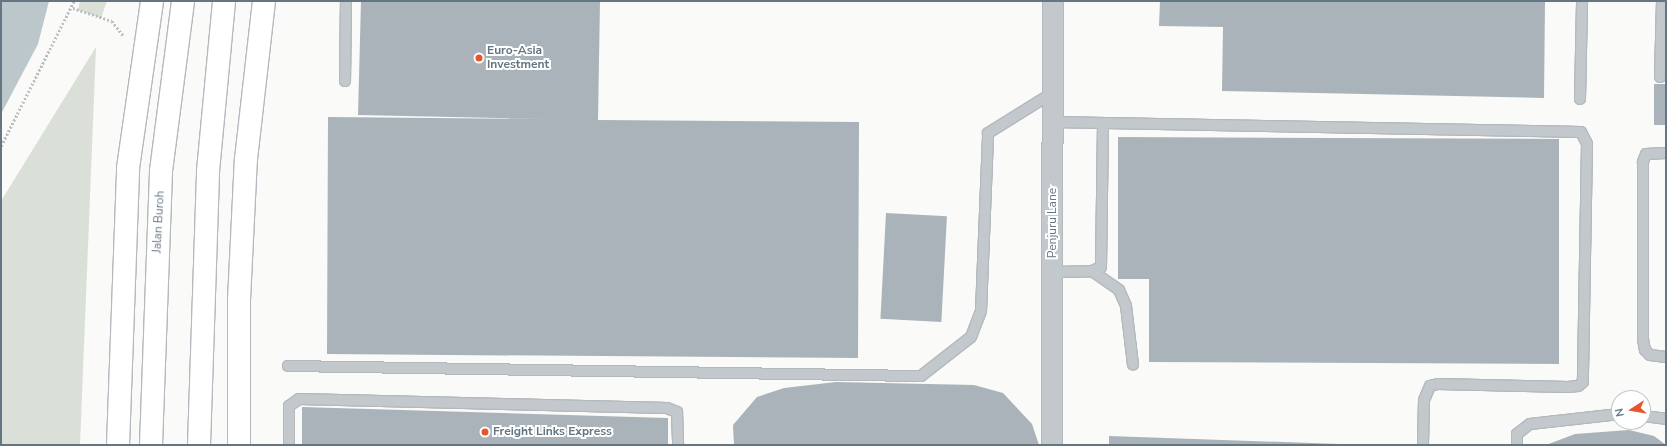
<!DOCTYPE html>
<style>
body{margin:0}
#map{position:relative;width:1667px;height:446px;overflow:hidden;background:#fafaf8;font-family:"Nunito Sans",sans-serif}
div>[style]{position:absolute}
.green>*{inset:0;background:#dadfd7}
.water>*{inset:0;background:#bbc7cb}
.building>*{inset:0;background:#aab3b9;transform-origin:0 0}
.path>*{height:2.5px;margin-top:-1.25px;transform-origin:0;background:repeating-linear-gradient(90deg,#bbbfc2 0 2px,transparent 0 4px)}
.roads{filter:drop-shadow(1px 0 #b4b9bd) drop-shadow(-1px 0 #b4b9bd) drop-shadow(0 1px #b4b9bd) drop-shadow(0 -1px #b4b9bd)}
.service>*{height:10px;margin:-5px;padding:0 5px;transform-origin:5px;border-radius:5px;background:#c3c8cc}
.minor>*{height:20px;margin:-10px;padding:0 10px;transform-origin:10px;border-radius:10px;background:#c3c8cc}
.trunk>*{height:22px;margin:-11px;padding:0 11px;transform-origin:11px;border-radius:11px;background:#fff}
.dots>*{width:11px;height:11px;translate:-50% -50%;box-sizing:border-box;border:2px solid #fff;border-radius:50%}
span{translate:-50% -50%;white-space:nowrap;text-align:center;line-height:1.15;-webkit-text-stroke:4px #fff;paint-order:stroke}
.poi-label{font-size:12px;color:#657683;font-weight:700}
.left{translate:0 -50%;text-align:left}
.street-label{font-size:12px;color:#657683}
.frame{position:absolute;inset:0;border:2px solid #657683;pointer-events:none}
.north{position:absolute;left:1611px;top:390px;width:40px;height:40px;box-sizing:border-box;background:#fff;border:1px solid #c1c8cd;border-radius:50%;rotate:258deg;font-size:11px;font-weight:700;line-height:16px;text-align:center;color:#657683}
.north::after{content:'';display:block;margin:auto;width:14px;height:18px;background:#e4572e;clip-path:polygon(50% 0,100% 100%,50% 72%,0 100%)}
</style>
<div id="map">
<div class="green">
<div style="clip-path:polygon(80px 1px,107px 1px,101px 18px,78px 10px)"></div>
<div style="clip-path:polygon(96px 47px,80px 445px,1px 445px,1px 201px)"></div>
</div>
<div class="water">
<div style="clip-path:polygon(1px 1px,49px 1px,38px 44px,1px 114px)"></div>
</div>
<div class="building">
<div style="clip-path:polygon(361px 1px,600px 1px,598px 120px,859px 122px,858px 358px,327px 354px,328px 117px,550px 119px,358px 115px)"></div>
<div style="clip-path:polygon(1160px 1px,1545px 1px,1544px 98px,1222px 91px,1223px 27px,1159px 26px)"></div>
<div style="left:1654px;top:84px;width:12px;height:41px"></div>
<div style="clip-path:polygon(1118px 137px,1559px 139px,1559px 364px,1149px 362px,1149px 279px,1118px 279px)"></div>
<div style="left:886px;top:213px;width:61px;height:106px;rotate:3deg"></div>
<div style="clip-path:polygon(836px 382px,974px 385px,1003px 393px,1032px 424px,1039px 445px,734px 445px,733px 425px,757px 397px,784px 388px)"></div>
<div style="clip-path:polygon(302px 407px,668px 418px,668px 445px,302px 445px)"></div>
<div style="clip-path:polygon(1629px 430px,1654px 436px,1666px 445px,1546px 445px,1575px 434px)"></div>
<div style="clip-path:polygon(1109px 436px,1339px 444px,1339px 445px,1109px 445px)"></div>
</div>
<div class="path">
<div style="left:73px;top:8px;width:41px;rotate:18.4deg"></div>
<div style="left:112px;top:21px;width:18px;rotate:52deg"></div>
<div style="left:1px;top:146px;width:162px;rotate:-63.3deg"></div>
</div>
<div class="roads">
<div class="service">
<div style="left:1660px;top:77px;width:76px;rotate:-88.5deg"></div>
<div style="left:345px;top:81px;width:80px;rotate:-89.3deg"></div>
<div style="left:1580px;top:99px;width:98px;rotate:-88.8deg"></div>
<div style="left:1052px;top:122px;width:529px;rotate:1.08deg"></div>
<div style="left:1581px;top:132px;width:13px;rotate:63deg"></div>
<div style="left:1587px;top:144px;width:238px;rotate:91deg"></div>
<div style="left:1583px;top:382px;width:6px;rotate:141deg"></div>
<div style="left:1578px;top:386px;width:10px;rotate:174deg"></div>
<div style="left:1568px;top:387px;width:130px;rotate:-178.7deg"></div>
<div style="left:1438px;top:384px;width:8px;rotate:166deg"></div>
<div style="left:1430px;top:386px;width:15px;rotate:113deg"></div>
<div style="left:1424px;top:400px;width:45px;rotate:91.3deg"></div>
<div style="left:1666px;top:153px;width:20px;rotate:177deg"></div>
<div style="left:1646px;top:154px;width:9px;rotate:111deg"></div>
<div style="left:1643px;top:162px;width:177px;rotate:90deg"></div>
<div style="left:1643px;top:339px;width:11px;rotate:80deg"></div>
<div style="left:1645px;top:350px;width:7px;rotate:45deg"></div>
<div style="left:1650px;top:355px;width:16px;rotate:7deg"></div>
<div style="left:1092px;top:271px;width:33px;rotate:35deg"></div>
<div style="left:1119px;top:290px;width:17px;rotate:66deg"></div>
<div style="left:1126px;top:306px;width:59px;rotate:83.2deg"></div>
<div style="left:1053px;top:272px;width:39px;rotate:-1deg"></div>
<div style="left:1092px;top:271px;width:10px;rotate:-24deg"></div>
<div style="left:1101px;top:267px;width:144px;rotate:-89.2deg"></div>
<div style="left:288px;top:366px;width:633px;rotate:0.91deg"></div>
<div style="left:921px;top:376px;width:63px;rotate:-38deg"></div>
<div style="left:971px;top:337px;width:28px;rotate:-69deg"></div>
<div style="left:981px;top:311px;width:178px;rotate:-87.7deg"></div>
<div style="left:988px;top:133px;width:74px;rotate:-31.8deg"></div>
<div style="left:1643px;top:416px;width:23px;rotate:7deg"></div>
<div style="left:289px;top:445px;width:39px;rotate:-90deg"></div>
<div style="left:289px;top:406px;width:12px;rotate:-35deg"></div>
<div style="left:299px;top:399px;width:368px;rotate:1.4deg"></div>
<div style="left:667px;top:408px;width:11px;rotate:22deg"></div>
<div style="left:677px;top:412px;width:33px;rotate:88deg"></div>
<div style="left:1517px;top:445px;width:11px;rotate:-90deg"></div>
<div style="left:1517px;top:434px;width:16px;rotate:-38deg"></div>
<div style="left:1530px;top:424px;width:90px;rotate:-6.4deg"></div>
</div>
<div class="minor">
<div style="left:1052px;top:445px;width:444px;rotate:-89.9deg"></div>
</div>
<div class="trunk">
<div style="left:118px;top:445px;width:277px;rotate:-87.9deg"></div>
<div style="left:128px;top:168px;width:169px;rotate:-81.8deg"></div>
<div style="left:151px;top:445px;width:274px;rotate:-87.9deg"></div>
<div style="left:161px;top:171px;width:171px;rotate:-82.6deg"></div>
<div style="left:199px;top:445px;width:274px;rotate:-88.1deg"></div>
<div style="left:208px;top:171px;width:171px;rotate:-84.6deg"></div>
<div style="left:239px;top:445px;width:145px;rotate:-90deg"></div>
<div style="left:239px;top:300px;width:141px;rotate:-87.2deg"></div>
<div style="left:246px;top:159px;width:159px;rotate:-83.5deg"></div>
</div>
</div>
<div class="dots">
<div style="left:479px;top:58px;background:#e4572e"></div>
<div style="left:485px;top:432px;background:#e4572e"></div>
</div>
<div class="poi-label">
<span class="left" style="left:487px;top:58px">Euro-Asia<br>Investment</span>
<span class="left" style="left:493px;top:432px">Freight Links Express</span>
</div>
<div class="street-label">
<span style="left:159px;top:222px;rotate:-87deg">Jalan Buroh</span>
<span style="left:1053px;top:223px;rotate:-90deg">Penjuru Lane</span>
</div>
<div class="frame"></div>
<div class="north">N</div>
</div>
